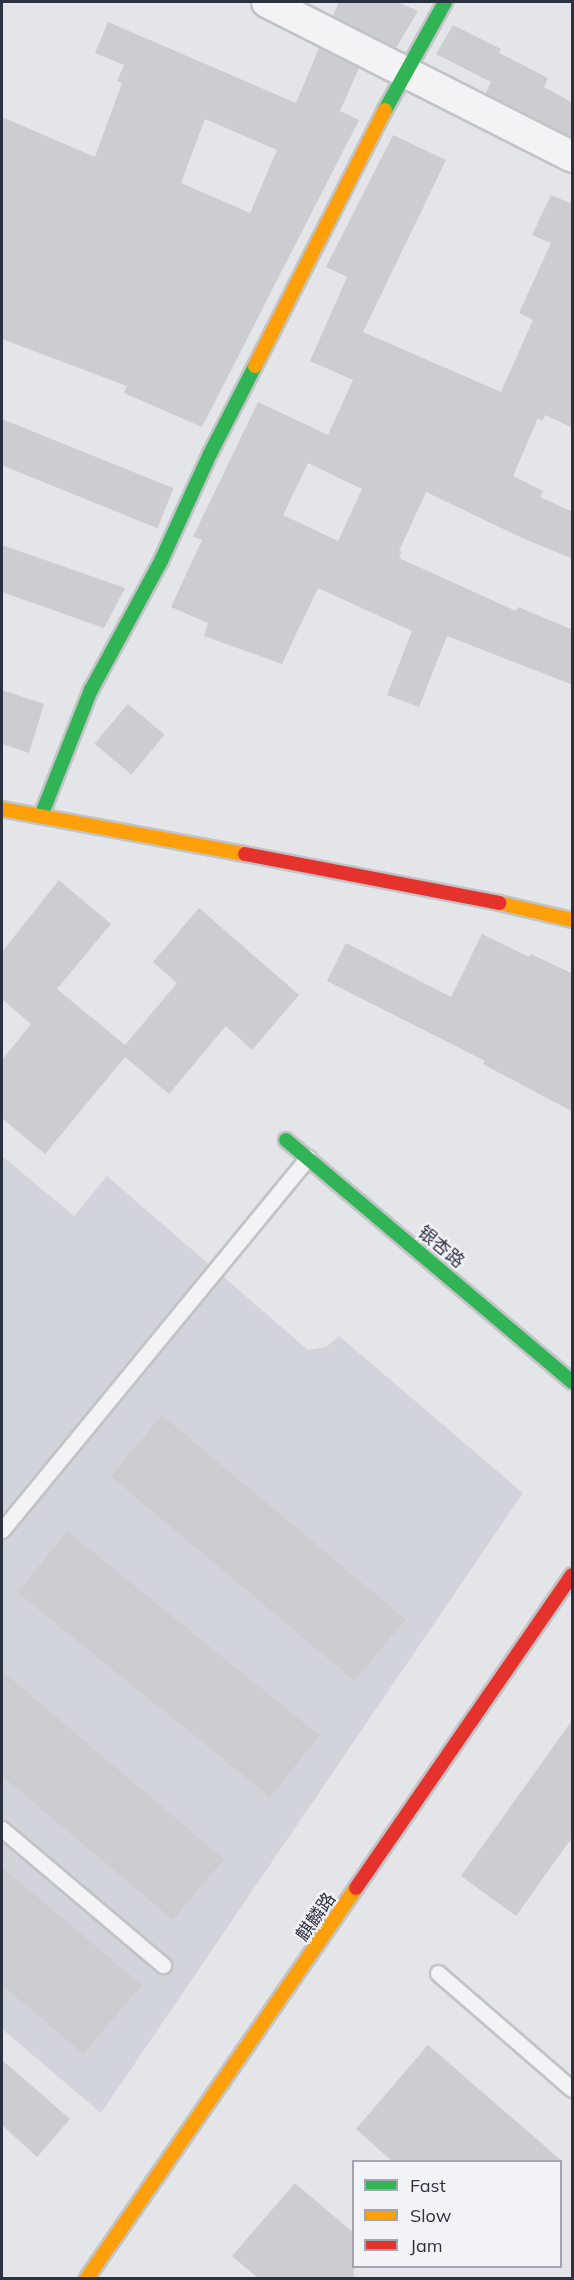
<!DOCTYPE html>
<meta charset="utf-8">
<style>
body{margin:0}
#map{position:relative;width:574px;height:2280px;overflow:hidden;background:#e3e5e8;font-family:Mulish,"Noto Sans SC",sans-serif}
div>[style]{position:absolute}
.built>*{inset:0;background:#d2d4db}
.building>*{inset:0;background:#cccdd0;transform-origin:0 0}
.roads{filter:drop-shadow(2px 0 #c2c3c6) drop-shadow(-2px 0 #c2c3c6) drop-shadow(0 2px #c2c3c6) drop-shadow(0 -2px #c2c3c6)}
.lane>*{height:15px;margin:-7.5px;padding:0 7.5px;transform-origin:7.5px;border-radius:7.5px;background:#f3f3f5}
.street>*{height:30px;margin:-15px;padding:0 15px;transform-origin:15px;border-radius:15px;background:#f3f3f5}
.fast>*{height:14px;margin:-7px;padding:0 7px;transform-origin:7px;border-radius:7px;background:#30b455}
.slow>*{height:14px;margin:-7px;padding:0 7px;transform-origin:7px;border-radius:7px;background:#ff9f0a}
.jam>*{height:14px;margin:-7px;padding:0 7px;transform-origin:7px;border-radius:7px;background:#e5322d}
span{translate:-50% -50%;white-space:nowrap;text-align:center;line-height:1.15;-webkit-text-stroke:4.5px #f2f3f7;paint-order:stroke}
.street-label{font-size:18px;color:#2c3140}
.frame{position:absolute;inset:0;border:3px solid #2c3140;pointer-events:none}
.legend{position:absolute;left:352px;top:2160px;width:210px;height:108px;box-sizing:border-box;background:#f2f3f7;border:2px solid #a3a5ae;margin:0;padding:8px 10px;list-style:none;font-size:18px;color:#2c3140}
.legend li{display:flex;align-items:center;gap:12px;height:30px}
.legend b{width:30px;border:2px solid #a3a5ae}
</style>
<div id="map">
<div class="built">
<div style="clip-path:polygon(2px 1156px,74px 1216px,107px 1176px,308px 1350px,326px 1347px,339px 1336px,523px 1493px,101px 2113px,2px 2029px)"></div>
</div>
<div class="building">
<div style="clip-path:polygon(339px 2px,398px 2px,418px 11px,396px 48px,333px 16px)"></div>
<div style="clip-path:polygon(evenodd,108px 22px,296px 103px,319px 48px,359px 68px,340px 111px,359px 120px,202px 427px,124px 393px,127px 386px,2px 339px,2px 117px,95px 157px,122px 83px,117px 81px,124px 65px,95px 53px,108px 22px,205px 119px,277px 150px,250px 213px,181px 183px,205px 119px)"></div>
<div style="clip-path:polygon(453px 25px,501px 49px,499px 53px,548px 78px,544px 87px,573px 103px,573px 138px,485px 94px,491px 82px,436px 54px)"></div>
<div style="clip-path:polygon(evenodd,393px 135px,446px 160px,363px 332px,501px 392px,533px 320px,519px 313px,551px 243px,532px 235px,551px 195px,570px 203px,573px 198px,573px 428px,545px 415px,542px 421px,538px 418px,513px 476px,543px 491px,540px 497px,573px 512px,573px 559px,520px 537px,426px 492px,399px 551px,402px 552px,399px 558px,516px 611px,518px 607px,573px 630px,573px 685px,447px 636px,419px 707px,387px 695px,412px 631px,318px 588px,282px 664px,204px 636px,208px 623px,171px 607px,202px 540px,193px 537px,258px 402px,328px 435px,353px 380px,310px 361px,347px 277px,326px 267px,393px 135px,308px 463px,362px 489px,338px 541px,283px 515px,308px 463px)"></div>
<div style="left:2px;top:419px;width:185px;height:43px;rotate:22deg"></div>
<div style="clip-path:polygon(2px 545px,125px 588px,104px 628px,2px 592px)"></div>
<div style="clip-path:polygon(2px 690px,44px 704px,29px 753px,2px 744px)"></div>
<div style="left:128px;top:704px;width:48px;height:52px;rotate:40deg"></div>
<div style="clip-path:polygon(59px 880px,111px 924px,57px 989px,125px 1045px,177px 983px,153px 962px,199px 908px,299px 995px,252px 1050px,226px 1026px,169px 1094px,125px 1057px,45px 1154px,2px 1118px,2px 1060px,31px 1024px,2px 999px,2px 952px)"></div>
<div style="clip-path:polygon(482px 934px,529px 957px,531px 954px,573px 974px,573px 1112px,483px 1064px,485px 1061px,327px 981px,346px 943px,451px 997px)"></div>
<div style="left:162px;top:1415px;width:318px;height:80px;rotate:40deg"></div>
<div style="left:67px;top:1531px;width:325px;height:79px;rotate:39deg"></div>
<div style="clip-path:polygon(2px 1671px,224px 1859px,173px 1920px,2px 1776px)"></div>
<div style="clip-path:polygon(573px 1719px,573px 1836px,516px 1916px,461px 1876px)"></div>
<div style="clip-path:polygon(2px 1867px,142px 1985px,83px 2054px,2px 1985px)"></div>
<div style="clip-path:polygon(428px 2045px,563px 2162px,393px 2162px,356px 2129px)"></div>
<div style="clip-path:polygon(2px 2060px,70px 2119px,37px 2157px,2px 2125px)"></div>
<div style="clip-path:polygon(295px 2183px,354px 2233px,354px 2278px,258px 2278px,232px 2256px)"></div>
</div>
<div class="roads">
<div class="lane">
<div style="left:2px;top:1530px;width:482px;rotate:-50.6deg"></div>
<div style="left:2px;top:1829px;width:211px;rotate:40.2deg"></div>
<div style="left:438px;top:1973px;width:177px;rotate:40.9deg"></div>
</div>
<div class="street">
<div style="left:267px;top:2px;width:342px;rotate:26.9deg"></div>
</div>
<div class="fast">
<div style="left:385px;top:110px;width:124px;rotate:-60.9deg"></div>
<div style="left:41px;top:816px;width:136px;rotate:-68.4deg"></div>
<div style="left:91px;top:690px;width:147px;rotate:-61.5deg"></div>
<div style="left:161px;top:561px;width:118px;rotate:-65.4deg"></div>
<div style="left:210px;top:454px;width:99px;rotate:-62.9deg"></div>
<div style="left:286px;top:1140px;width:375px;rotate:40.2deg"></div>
</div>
<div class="slow">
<div style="left:255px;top:366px;width:287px;rotate:-63.1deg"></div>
<div style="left:2px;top:809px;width:247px;rotate:10.5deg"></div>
<div style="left:499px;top:903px;width:75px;rotate:13.1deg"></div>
<div style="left:87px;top:2278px;width:474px;rotate:-55.4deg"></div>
</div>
<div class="jam">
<div style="left:245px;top:854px;width:259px;rotate:10.9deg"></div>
<div style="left:356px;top:1888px;width:380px;rotate:-55.4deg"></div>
</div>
</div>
<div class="street-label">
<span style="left:441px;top:1247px;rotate:40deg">银杏路</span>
<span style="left:316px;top:1917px;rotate:-55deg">麒麟路</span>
</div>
<div class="frame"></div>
<ul class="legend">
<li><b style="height:8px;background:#30b455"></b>Fast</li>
<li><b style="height:8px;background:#ff9f0a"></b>Slow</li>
<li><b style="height:8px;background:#e5322d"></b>Jam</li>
</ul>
</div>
